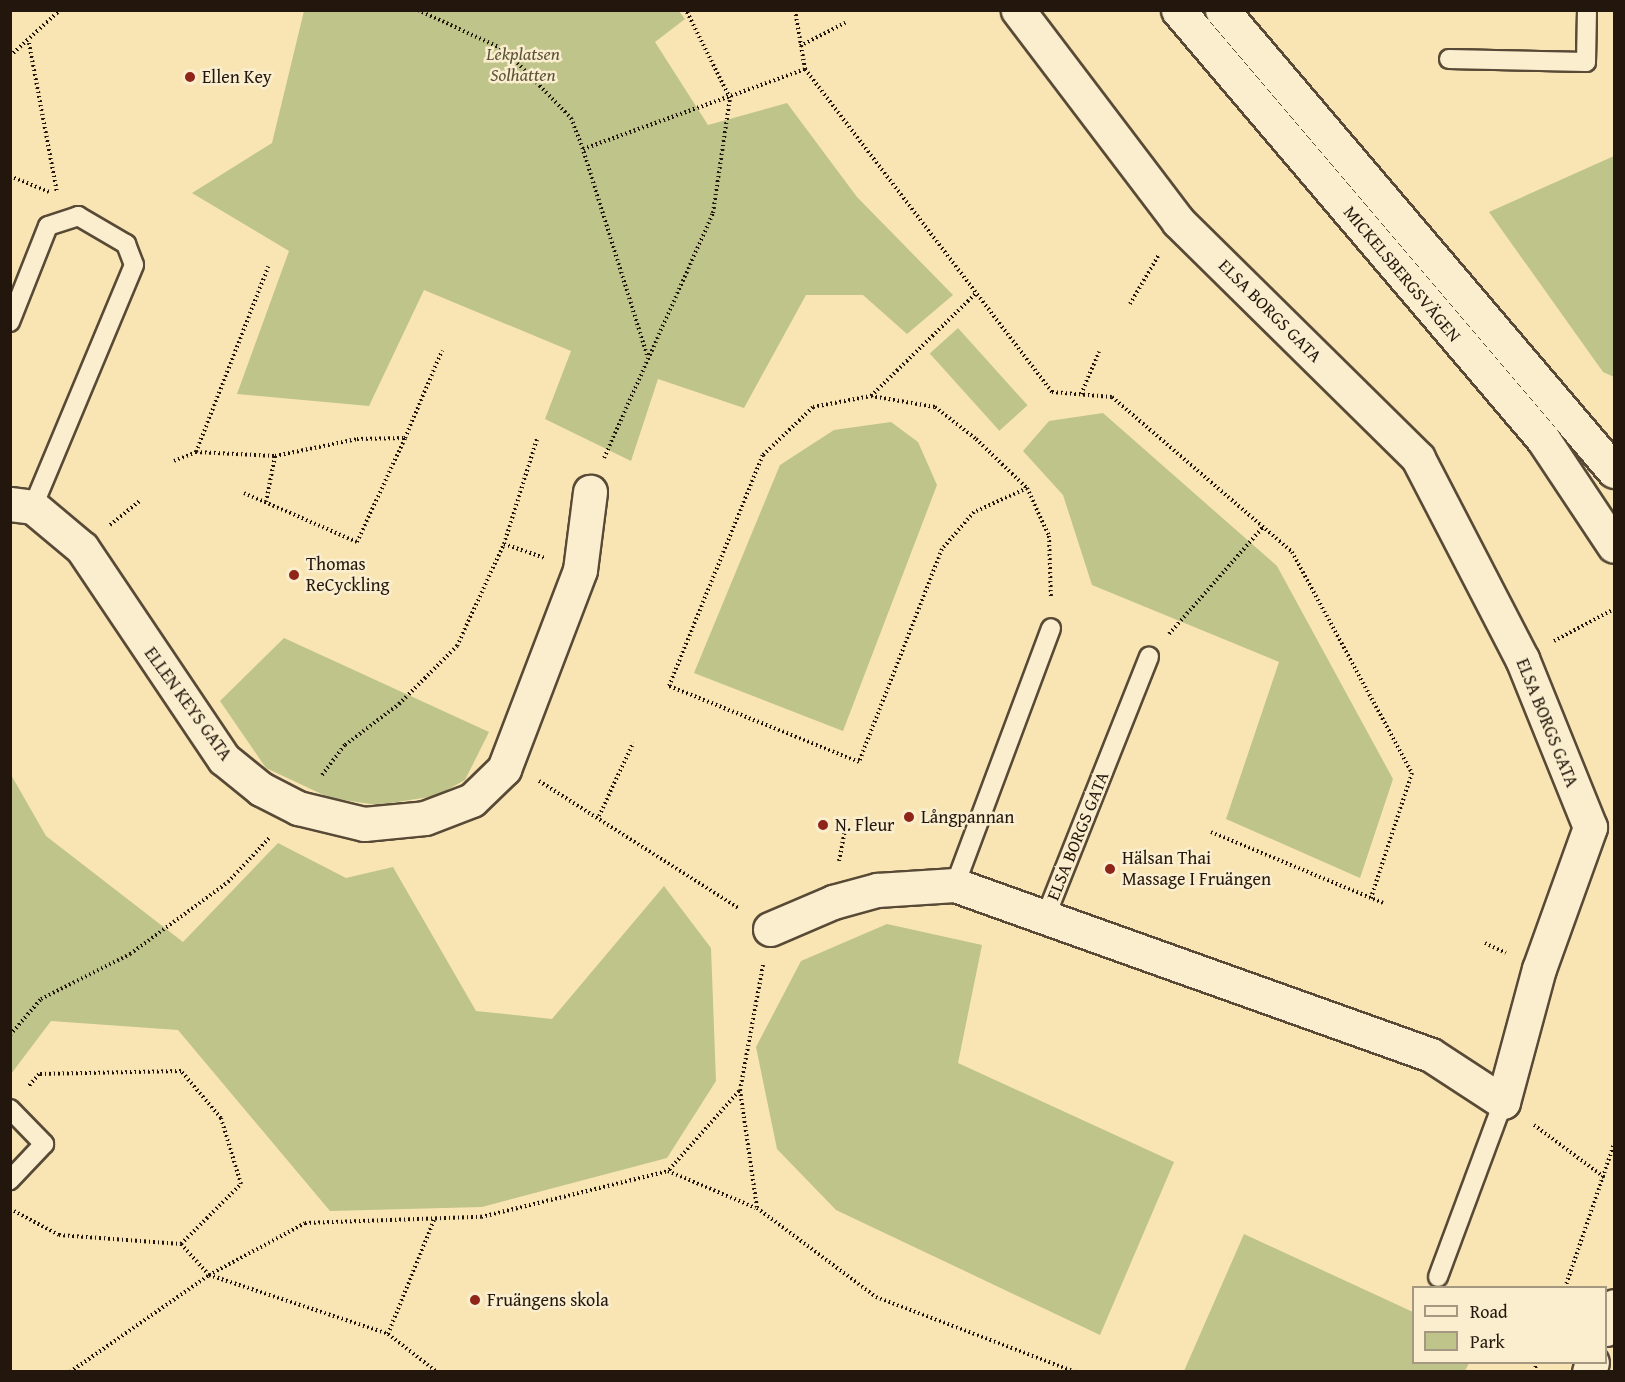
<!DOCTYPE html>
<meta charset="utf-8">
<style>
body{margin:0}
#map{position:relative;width:1625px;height:1382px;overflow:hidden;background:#f8e5b3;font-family:"Gentium Book Plus",serif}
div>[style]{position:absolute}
.green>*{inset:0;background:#bfc48b;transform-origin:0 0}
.path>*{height:4px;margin-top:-2px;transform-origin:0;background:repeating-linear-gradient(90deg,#23160c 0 1.5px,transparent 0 4.5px)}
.roads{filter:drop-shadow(2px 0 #584a36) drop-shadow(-2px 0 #584a36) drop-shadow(0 2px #584a36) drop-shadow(0 -2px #584a36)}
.lane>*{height:18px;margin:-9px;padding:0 9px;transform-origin:9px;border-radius:9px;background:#faeece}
.street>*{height:33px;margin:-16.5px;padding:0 16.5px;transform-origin:16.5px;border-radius:16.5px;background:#faeece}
.secondary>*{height:33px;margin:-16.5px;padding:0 16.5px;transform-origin:16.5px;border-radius:16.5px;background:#faeece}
.dots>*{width:16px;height:16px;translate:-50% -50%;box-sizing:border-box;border:3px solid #faeece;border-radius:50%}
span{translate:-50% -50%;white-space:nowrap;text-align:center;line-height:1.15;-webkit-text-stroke:5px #faeece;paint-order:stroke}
.park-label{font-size:18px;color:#5a5338;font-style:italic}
.poi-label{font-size:18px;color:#23160c}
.left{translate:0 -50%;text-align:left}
.street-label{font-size:18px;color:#23160c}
.frame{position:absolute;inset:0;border:12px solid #23160c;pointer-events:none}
.legend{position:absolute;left:1412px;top:1286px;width:195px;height:78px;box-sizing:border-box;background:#faeece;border:2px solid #a49880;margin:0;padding:8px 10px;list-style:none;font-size:18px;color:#23160c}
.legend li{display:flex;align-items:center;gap:12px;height:30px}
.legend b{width:30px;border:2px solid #a49880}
</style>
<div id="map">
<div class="green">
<div style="clip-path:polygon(304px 11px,679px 11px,685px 19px,655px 42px,708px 125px,787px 103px,857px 197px,953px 295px,907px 334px,863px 295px,806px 295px,744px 408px,658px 379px,631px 461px,545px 419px,571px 351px,424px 290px,369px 406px,237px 394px,289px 251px,192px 193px,272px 143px)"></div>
<div style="clip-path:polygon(1614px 156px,1614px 377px,1603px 372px,1489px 212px)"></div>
<div style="left:958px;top:328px;width:104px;height:38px;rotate:48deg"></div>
<div style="clip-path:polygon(1103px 413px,1277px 566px,1393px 779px,1360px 878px,1226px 819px,1279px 662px,1092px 585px,1063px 495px,1023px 451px,1049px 421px)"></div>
<div style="clip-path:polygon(891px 422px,918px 442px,937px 485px,843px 731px,694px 673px,780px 465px,834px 430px)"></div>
<div style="clip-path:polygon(284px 638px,489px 732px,465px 780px,436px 796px,377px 805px,330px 798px,266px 768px,220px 701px)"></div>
<div style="clip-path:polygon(10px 773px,46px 836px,183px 942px,278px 843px,346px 878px,393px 867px,476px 1011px,552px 1019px,664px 886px,711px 948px,716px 1081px,667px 1158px,482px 1207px,330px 1211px,178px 1030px,51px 1021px,11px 1074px)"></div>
<div style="clip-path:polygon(887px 924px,982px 945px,958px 1063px,1174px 1162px,1100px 1335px,836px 1210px,777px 1149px,756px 1047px,801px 961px)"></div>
<div style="clip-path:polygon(1244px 1234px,1413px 1312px,1414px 1362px,1469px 1363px,1465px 1371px,1184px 1371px)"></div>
</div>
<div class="path">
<div style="left:418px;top:10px;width:96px;rotate:24.7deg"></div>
<div style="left:505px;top:50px;width:95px;rotate:45.9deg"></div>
<div style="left:571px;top:118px;width:33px;rotate:69deg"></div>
<div style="left:795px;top:10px;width:60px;rotate:80.4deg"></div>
<div style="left:805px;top:69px;width:407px;rotate:52.6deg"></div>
<div style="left:1052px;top:392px;width:60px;rotate:4.8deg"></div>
<div style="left:1112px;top:397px;width:238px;rotate:40.7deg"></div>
<div style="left:1292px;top:552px;width:251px;rotate:61.5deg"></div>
<div style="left:1412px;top:773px;width:132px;rotate:108.2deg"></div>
<div style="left:29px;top:43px;width:152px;rotate:79.4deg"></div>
<div style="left:800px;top:46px;width:51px;rotate:-27.1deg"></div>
<div style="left:10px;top:56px;width:68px;rotate:-42.6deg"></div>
<div style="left:10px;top:176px;width:42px;rotate:22.3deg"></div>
<div style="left:1130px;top:304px;width:56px;rotate:-59.7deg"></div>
<div style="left:647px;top:355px;width:216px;rotate:-107.3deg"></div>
<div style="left:583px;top:149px;width:236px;rotate:-19.8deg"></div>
<div style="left:1081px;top:394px;width:46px;rotate:-66.8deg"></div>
<div style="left:871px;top:396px;width:146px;rotate:-44.4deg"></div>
<div style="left:196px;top:452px;width:79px;rotate:2.9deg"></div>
<div style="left:275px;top:456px;width:84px;rotate:-11.7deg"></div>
<div style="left:357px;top:439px;width:48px;rotate:-1.2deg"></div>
<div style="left:405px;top:438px;width:95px;rotate:-67deg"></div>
<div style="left:604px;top:458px;width:268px;rotate:-66deg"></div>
<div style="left:713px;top:213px;width:116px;rotate:-81.6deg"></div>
<div style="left:730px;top:98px;width:98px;rotate:-116.6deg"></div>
<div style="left:174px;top:461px;width:24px;rotate:-22deg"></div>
<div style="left:196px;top:452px;width:199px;rotate:-68.7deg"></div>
<div style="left:1027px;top:488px;width:58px;rotate:155.6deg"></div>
<div style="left:974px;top:512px;width:49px;rotate:130.9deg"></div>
<div style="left:942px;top:549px;width:229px;rotate:111.3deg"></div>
<div style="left:859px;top:762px;width:205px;rotate:-158.2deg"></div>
<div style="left:669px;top:686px;width:249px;rotate:-67.9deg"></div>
<div style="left:763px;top:455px;width:69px;rotate:-43.8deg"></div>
<div style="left:813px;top:407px;width:59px;rotate:-10.7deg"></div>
<div style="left:871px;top:396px;width:65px;rotate:9.8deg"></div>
<div style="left:935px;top:407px;width:52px;rotate:38deg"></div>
<div style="left:976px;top:439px;width:71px;rotate:43.9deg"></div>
<div style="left:1027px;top:488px;width:53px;rotate:65.4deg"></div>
<div style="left:1049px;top:536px;width:62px;rotate:88.2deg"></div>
<div style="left:244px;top:493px;width:123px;rotate:23.4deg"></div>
<div style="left:357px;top:542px;width:115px;rotate:-65.2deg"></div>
<div style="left:266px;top:502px;width:47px;rotate:-78.9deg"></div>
<div style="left:110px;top:525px;width:38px;rotate:-39deg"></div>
<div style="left:504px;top:544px;width:43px;rotate:18.9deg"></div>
<div style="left:1169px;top:634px;width:142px;rotate:-48.7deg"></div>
<div style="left:1554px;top:641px;width:68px;rotate:-28.1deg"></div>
<div style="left:322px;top:775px;width:38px;rotate:-53deg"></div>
<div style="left:345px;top:745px;width:68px;rotate:-37.2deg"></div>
<div style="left:399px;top:704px;width:82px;rotate:-45deg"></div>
<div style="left:457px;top:646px;width:112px;rotate:-65.3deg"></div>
<div style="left:504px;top:544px;width:110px;rotate:-72.6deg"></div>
<div style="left:539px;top:781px;width:238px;rotate:32.5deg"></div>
<div style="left:599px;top:816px;width:81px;rotate:-65deg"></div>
<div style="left:1211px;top:832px;width:186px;rotate:22.4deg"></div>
<div style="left:839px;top:861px;width:33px;rotate:-79deg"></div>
<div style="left:1485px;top:943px;width:23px;rotate:25deg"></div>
<div style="left:763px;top:965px;width:127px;rotate:100.4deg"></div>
<div style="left:740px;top:1090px;width:119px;rotate:81.8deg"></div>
<div style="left:757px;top:1208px;width:149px;rotate:36.8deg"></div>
<div style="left:876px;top:1297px;width:214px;rotate:20.6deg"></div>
<div style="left:10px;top:1035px;width:48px;rotate:-49.3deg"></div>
<div style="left:41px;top:999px;width:100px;rotate:-26.8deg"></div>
<div style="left:130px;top:954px;width:122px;rotate:-36.3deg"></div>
<div style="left:228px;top:882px;width:63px;rotate:-46.9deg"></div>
<div style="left:739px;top:1091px;width:107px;rotate:131.6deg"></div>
<div style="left:668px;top:1171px;width:95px;rotate:22.8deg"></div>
<div style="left:1534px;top:1125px;width:89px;rotate:36.7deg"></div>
<div style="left:14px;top:1211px;width:51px;rotate:28.1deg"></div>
<div style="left:59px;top:1235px;width:122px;rotate:4.2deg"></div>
<div style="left:181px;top:1244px;width:85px;rotate:-45deg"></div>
<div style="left:241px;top:1184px;width:69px;rotate:-106.9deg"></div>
<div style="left:221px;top:1118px;width:62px;rotate:-130.4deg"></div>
<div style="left:181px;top:1071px;width:142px;rotate:178.8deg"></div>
<div style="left:39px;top:1074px;width:17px;rotate:130deg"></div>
<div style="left:434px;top:1220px;width:123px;rotate:112deg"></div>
<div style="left:388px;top:1334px;width:62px;rotate:37.8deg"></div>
<div style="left:181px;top:1244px;width:42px;rotate:47.9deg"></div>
<div style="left:209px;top:1275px;width:188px;rotate:18.2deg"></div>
<div style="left:1565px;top:1288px;width:152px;rotate:-71.2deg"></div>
<div style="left:70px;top:1372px;width:169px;rotate:-34.9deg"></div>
<div style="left:209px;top:1275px;width:109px;rotate:-28.4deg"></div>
<div style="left:305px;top:1223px;width:176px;rotate:-2deg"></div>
<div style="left:481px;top:1217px;width:193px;rotate:-13.8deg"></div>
<div style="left:1534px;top:1372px;width:10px;rotate:-73deg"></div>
</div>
<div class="roads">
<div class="lane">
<div style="left:1449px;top:59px;width:137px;rotate:1.3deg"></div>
<div style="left:1586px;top:62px;width:52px;rotate:-88.9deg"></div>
<div style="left:10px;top:322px;width:103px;rotate:-68.4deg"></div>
<div style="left:48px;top:226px;width:32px;rotate:-18deg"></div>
<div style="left:78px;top:216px;width:56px;rotate:30.3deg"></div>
<div style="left:126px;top:244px;width:22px;rotate:69deg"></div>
<div style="left:134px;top:265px;width:262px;rotate:112.7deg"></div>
<div style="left:955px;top:885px;width:274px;rotate:-69.5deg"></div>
<div style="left:1047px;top:913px;width:276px;rotate:-68.3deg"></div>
<div style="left:10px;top:1109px;width:49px;rotate:45.8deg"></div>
<div style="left:44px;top:1144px;width:50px;rotate:133.4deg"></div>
<div style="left:1438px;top:1277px;width:187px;rotate:-69.6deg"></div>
</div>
<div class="street">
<div style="left:10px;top:504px;width:23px;rotate:7deg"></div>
<div style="left:33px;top:507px;width:64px;rotate:39.9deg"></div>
<div style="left:82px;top:548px;width:254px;rotate:56.1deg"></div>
<div style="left:224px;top:759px;width:48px;rotate:39deg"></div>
<div style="left:261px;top:789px;width:42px;rotate:27.2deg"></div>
<div style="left:298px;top:808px;width:68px;rotate:13.6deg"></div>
<div style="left:364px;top:824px;width:61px;rotate:-5.6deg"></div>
<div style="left:425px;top:818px;width:50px;rotate:-21deg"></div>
<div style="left:472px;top:800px;width:45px;rotate:-44.1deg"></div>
<div style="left:504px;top:769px;width:213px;rotate:-69.1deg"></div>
<div style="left:580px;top:570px;width:79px;rotate:-82.7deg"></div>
<div style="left:770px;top:929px;width:69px;rotate:-23.2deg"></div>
<div style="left:833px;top:902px;width:46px;rotate:-15.3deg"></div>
<div style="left:877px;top:890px;width:78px;rotate:-3.7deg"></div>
<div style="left:955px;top:885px;width:505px;rotate:19.65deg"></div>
<div style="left:1431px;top:1055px;width:86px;rotate:33.1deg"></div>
<div style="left:1503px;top:1102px;width:138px;rotate:-74.9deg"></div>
<div style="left:1539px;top:969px;width:151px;rotate:-70.2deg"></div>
<div style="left:1590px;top:827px;width:181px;rotate:-112deg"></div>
<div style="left:1522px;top:659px;width:226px;rotate:-117.4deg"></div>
<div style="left:1418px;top:458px;width:337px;rotate:-135.4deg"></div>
<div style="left:1178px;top:221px;width:265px;rotate:-127.2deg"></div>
</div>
<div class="secondary">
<div style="left:1178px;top:10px;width:563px;rotate:49.61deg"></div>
<div style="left:1543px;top:439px;width:128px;rotate:56.4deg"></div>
<div style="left:1222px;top:10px;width:605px;rotate:49.62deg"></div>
<div style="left:1606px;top:1329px;width:24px;rotate:-71deg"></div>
<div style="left:1589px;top:1372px;width:10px;rotate:-73deg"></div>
</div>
</div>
<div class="dots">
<div style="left:190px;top:77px;background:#8f2418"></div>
<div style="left:294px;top:575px;background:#8f2418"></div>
<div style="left:909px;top:817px;background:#8f2418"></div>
<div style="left:823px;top:825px;background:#8f2418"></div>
<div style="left:1110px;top:869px;background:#8f2418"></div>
<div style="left:475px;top:1300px;background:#8f2418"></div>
</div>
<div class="park-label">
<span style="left:523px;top:65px">Lekplatsen<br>Solhatten</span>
</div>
<div class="poi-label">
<span class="left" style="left:202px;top:77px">Ellen Key</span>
<span class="left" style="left:306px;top:575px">Thomas<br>ReCyckling</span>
<span class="left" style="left:921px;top:817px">Långpannan</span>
<span class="left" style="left:835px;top:825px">N. Fleur</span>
<span class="left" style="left:1122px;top:869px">Hälsan Thai<br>Massage I Fruängen</span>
<span class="left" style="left:487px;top:1300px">Fruängens skola</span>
</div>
<div class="street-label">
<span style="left:1402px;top:274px;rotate:50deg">MICKELSBERGSVÄGEN</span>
<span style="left:1270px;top:311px;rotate:45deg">ELSA BORGS GATA</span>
<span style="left:188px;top:704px;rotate:54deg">ELLEN KEYS GATA</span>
<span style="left:1547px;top:723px;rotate:68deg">ELSA BORGS GATA</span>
<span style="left:1078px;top:836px;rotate:-68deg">ELSA BORGS GATA</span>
</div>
<div class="frame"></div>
<ul class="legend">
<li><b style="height:8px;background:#faeece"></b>Road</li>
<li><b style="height:16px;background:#bfc48b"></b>Park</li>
</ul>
</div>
